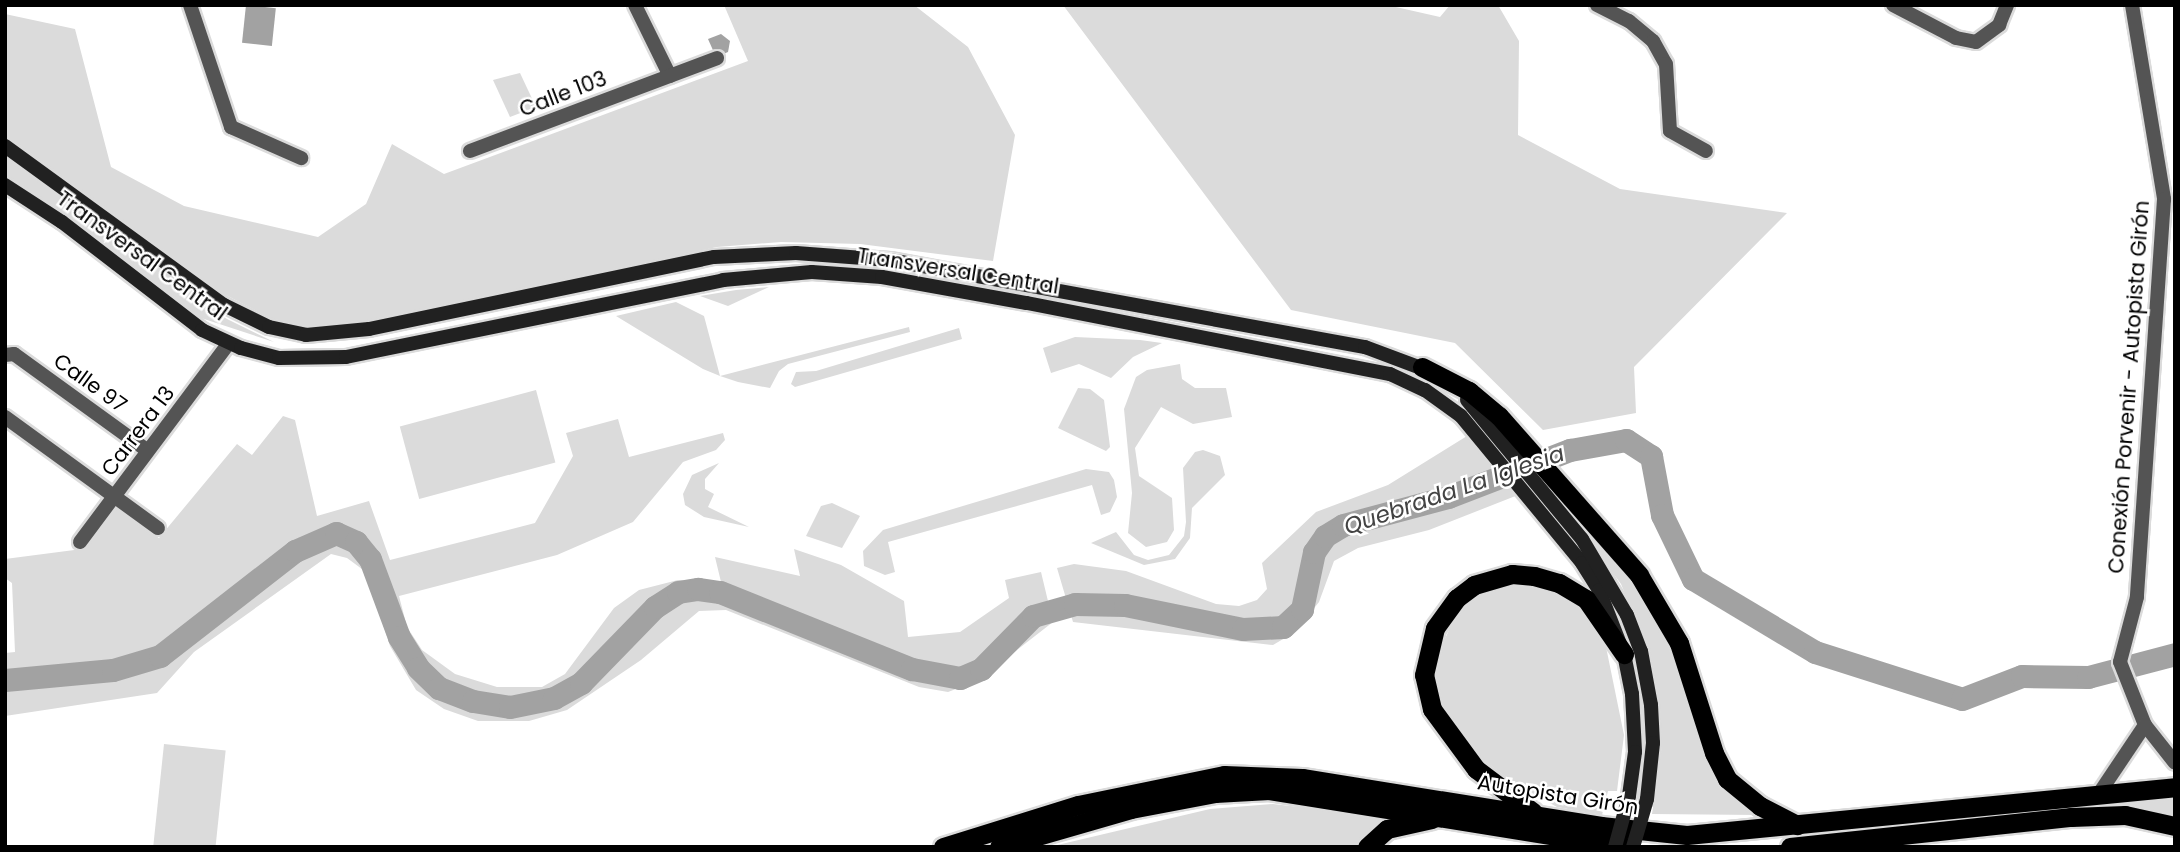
<!DOCTYPE html>
<meta charset="utf-8">
<style>
body{margin:0}
#map{position:relative;width:2180px;height:852px;overflow:hidden;background:#fff;font-family:Poppins,sans-serif}
div>[style]{position:absolute}
.green>*{inset:0;background:#dbdbdb;transform-origin:0 0}
.water>*{inset:0;background:#a2a2a2;transform-origin:0 0}
.river>*{height:23px;margin:-11.5px;padding:0 11.5px;transform-origin:11.5px;border-radius:11.5px;background:#a2a2a2}
.roads{filter:drop-shadow(2px 0 #dbdbdb) drop-shadow(-2px 0 #dbdbdb) drop-shadow(0 2px #dbdbdb) drop-shadow(0 -2px #dbdbdb)}
.minor>*{height:14px;margin:-7px;padding:0 7px;transform-origin:7px;border-radius:7px;background:#545454}
.secondary>*{height:14px;margin:-7px;padding:0 7px;transform-origin:7px;border-radius:7px;background:#212121}
.trunk>*{height:19px;margin:-9.5px;padding:0 9.5px;transform-origin:9.5px;border-radius:9.5px;background:#000}
.secondary-bridge>*{height:14px;margin:-7px;padding:0 7px;transform-origin:7px;border-radius:7px;background:#212121}
span{translate:-50% -50%;white-space:nowrap;text-align:center;line-height:1.15;-webkit-text-stroke:5px #fff;paint-order:stroke}
.street-label{font-size:21px;color:#000}
.water-label{font-size:23px;color:#434343;font-style:italic}
.frame{position:absolute;inset:0;border:7px solid #000;pointer-events:none}
</style>
<div id="map">
<div class="green">
<div style="clip-path:polygon(724px 5px,914px 5px,968px 47px,1015px 135px,993px 261px,860px 244px,781px 242px,717px 247px,368px 322px,321px 329px,284px 325px,216px 290px,5px 139px,5px 14px,75px 29px,111px 167px,184px 206px,318px 237px,366px 204px,392px 144px,444px 174px,748px 61px)"></div>
<div style="clip-path:polygon(1063px 5px,1387px 5px,1440px 17px,1450px 5px,1498px 5px,1519px 41px,1518px 135px,1620px 189px,1787px 213px,1634px 367px,1636px 413px,1543px 430px,1455px 343px,1291px 310px)"></div>
<div style="clip-path:polygon(520px 73px,536px 107px,510px 117px,493px 80px)"></div>
<div style="clip-path:polygon(5px 157px,227px 319px,274px 342px,198px 317px,5px 175px)"></div>
<div style="clip-path:polygon(769px 287px,728px 306px,700px 296px,736px 290px)"></div>
<div style="clip-path:polygon(676px 302px,704px 316px,720px 376px,909px 327px,910px 332px,788px 364px,779px 371px,770px 388px,738px 382px,720px 376px,703px 369px,616px 316px)"></div>
<div style="clip-path:polygon(959px 328px,962px 339px,795px 387px,791px 384px,796px 372px,816px 371px)"></div>
<div style="clip-path:polygon(1075px 337px,1140px 340px,1162px 343px,1133px 357px,1111px 378px,1079px 364px,1051px 373px,1043px 348px)"></div>
<div style="clip-path:polygon(1180px 364px,1182px 379px,1195px 388px,1226px 388px,1232px 417px,1193px 424px,1161px 407px,1135px 448px,1139px 476px,1172px 498px,1174px 530px,1167px 542px,1146px 547px,1128px 533px,1132px 493px,1124px 409px,1136px 377px,1147px 370px)"></div>
<div style="clip-path:polygon(1078px 388px,1090px 389px,1104px 400px,1110px 447px,1106px 451px,1058px 428px)"></div>
<div style="left:536px;top:390px;width:75px;height:141px;rotate:75deg"></div>
<div style="clip-path:polygon(283px 416px,295px 420px,317px 516px,369px 501px,390px 560px,535px 523px,573px 456px,566px 433px,618px 419px,629px 457px,723px 433px,725px 440px,716px 450px,683px 462px,633px 522px,557px 555px,399px 596px,407px 627px,422px 650px,455px 674px,497px 687px,542px 687px,565px 674px,614px 608px,639px 590px,678px 580px,721px 582px,715px 557px,800px 576px,794px 549px,841px 565px,904px 601px,908px 637px,960px 632px,1009px 598px,1005px 580px,1041px 572px,1053px 622px,977px 681px,948px 692px,919px 687px,726px 610px,699px 611px,641px 660px,567px 710px,529px 721px,478px 721px,444px 709px,416px 690px,390px 646px,366px 572px,347px 558px,331px 554px,194px 652px,157px 693px,5px 716px,5px 653px,15px 652px,12px 583px,5px 578px,5px 559px,82px 549px,114px 506px,159px 538px,237px 444px,252px 455px)"></div>
<div style="clip-path:polygon(1467px 436px,1518px 495px,1429px 530px,1358px 548px,1334px 561px,1319px 602px,1295px 632px,1273px 645px,1073px 622px,1057px 568px,1074px 564px,1126px 571px,1216px 604px,1239px 606px,1257px 600px,1267px 589px,1262px 563px,1316px 512px,1388px 485px)"></div>
<div style="clip-path:polygon(1203px 450px,1220px 456px,1225px 475px,1192px 508px,1190px 538px,1175px 559px,1144px 565px,1091px 543px,1116px 532px,1134px 555px,1148px 560px,1169px 555px,1184px 536px,1186px 522px,1183px 468px,1195px 452px)"></div>
<div style="clip-path:polygon(719px 463px,705px 479px,705px 489px,714px 494px,708px 507px,749px 527px,704px 517px,685px 505px,683px 494px,692px 475px)"></div>
<div style="clip-path:polygon(1086px 469px,1109px 472px,1114px 480px,1117px 497px,1110px 512px,1101px 515px,1092px 485px,888px 542px,895px 572px,885px 575px,864px 566px,863px 551px,883px 530px)"></div>
<div style="clip-path:polygon(1548px 487px,1652px 605px,1669px 637px,1716px 778px,1758px 815px,1652px 814px,1662px 745px,1648px 651px,1621px 584px)"></div>
<div style="clip-path:polygon(832px 503px,860px 516px,842px 548px,806px 536px,821px 506px)"></div>
<div style="clip-path:polygon(1515px 585px,1540px 587px,1562px 597px,1584px 612px,1605px 642px,1624px 735px,1617px 791px,1608px 791px,1602px 815px,1557px 807px,1514px 783px,1481px 758px,1441px 703px,1433px 676px,1436px 658px,1457px 613px,1474px 596px)"></div>
<div style="left:164px;top:744px;width:62px;height:104px;rotate:6deg"></div>
<div style="clip-path:polygon(2175px 796px,2175px 819px,2032px 813px)"></div>
<div style="clip-path:polygon(1273px 804px,1386px 817px,1356px 847px,1049px 847px,1210px 809px)"></div>
</div>
<div class="water">
<div style="left:246px;top:5px;width:30px;height:38px;rotate:6deg"></div>
<div style="clip-path:polygon(721px 34px,730px 41px,728px 52px,716px 57px,708px 39px)"></div>
</div>
<div class="river">
<div style="left:5px;top:680px;width:108px;rotate:-5.3deg"></div>
<div style="left:113px;top:670px;width:49px;rotate:-16.6deg"></div>
<div style="left:160px;top:656px;width:171px;rotate:-37.9deg"></div>
<div style="left:295px;top:551px;width:45px;rotate:-23.7deg"></div>
<div style="left:336px;top:533px;width:22px;rotate:24deg"></div>
<div style="left:356px;top:542px;width:22px;rotate:51deg"></div>
<div style="left:370px;top:559px;width:83px;rotate:69.6deg"></div>
<div style="left:399px;top:637px;width:36px;rotate:58deg"></div>
<div style="left:418px;top:668px;width:29px;rotate:44deg"></div>
<div style="left:439px;top:688px;width:36px;rotate:21deg"></div>
<div style="left:473px;top:701px;width:37px;rotate:9deg"></div>
<div style="left:510px;top:707px;width:45px;rotate:-11.6deg"></div>
<div style="left:554px;top:698px;width:31px;rotate:-29deg"></div>
<div style="left:581px;top:683px;width:106px;rotate:-45.8deg"></div>
<div style="left:655px;top:607px;width:27px;rotate:-33deg"></div>
<div style="left:678px;top:592px;width:20px;rotate:-9deg"></div>
<div style="left:698px;top:589px;width:22px;rotate:8deg"></div>
<div style="left:720px;top:592px;width:207px;rotate:21.9deg"></div>
<div style="left:912px;top:669px;width:49px;rotate:10.6deg"></div>
<div style="left:960px;top:678px;width:23px;rotate:-23deg"></div>
<div style="left:981px;top:669px;width:74px;rotate:-45.5deg"></div>
<div style="left:1033px;top:616px;width:44px;rotate:-15.9deg"></div>
<div style="left:1075px;top:604px;width:50px;rotate:1.1deg"></div>
<div style="left:1125px;top:605px;width:120px;rotate:11.5deg"></div>
<div style="left:1243px;top:629px;width:40px;rotate:-2.9deg"></div>
<div style="left:1283px;top:627px;width:26px;rotate:-43deg"></div>
<div style="left:1302px;top:609px;width:58px;rotate:-78.1deg"></div>
<div style="left:1314px;top:552px;width:19px;rotate:-55deg"></div>
<div style="left:1325px;top:536px;width:21px;rotate:-31deg"></div>
<div style="left:1343px;top:525px;width:109px;rotate:-14.9deg"></div>
<div style="left:1448px;top:497px;width:131px;rotate:-21.1deg"></div>
<div style="left:1570px;top:450px;width:57px;rotate:-10.1deg"></div>
<div style="left:1626px;top:440px;width:30px;rotate:33deg"></div>
<div style="left:1651px;top:456px;width:60px;rotate:79.4deg"></div>
<div style="left:1662px;top:515px;width:71px;rotate:64.2deg"></div>
<div style="left:1693px;top:579px;width:142px;rotate:30.9deg"></div>
<div style="left:1815px;top:652px;width:154px;rotate:17.7deg"></div>
<div style="left:1962px;top:699px;width:64px;rotate:-21deg"></div>
<div style="left:2022px;top:676px;width:66px;rotate:0.9deg"></div>
<div style="left:2088px;top:677px;width:90px;rotate:-14.8deg"></div>
</div>
<div class="roads">
<div class="minor">
<div style="left:190px;top:5px;width:129px;rotate:71.4deg"></div>
<div style="left:231px;top:127px;width:77px;rotate:23.9deg"></div>
<div style="left:635px;top:5px;width:79px;rotate:63.8deg"></div>
<div style="left:1597px;top:5px;width:36px;rotate:27deg"></div>
<div style="left:1629px;top:21px;width:31px;rotate:40deg"></div>
<div style="left:1653px;top:41px;width:26px;rotate:61deg"></div>
<div style="left:1666px;top:64px;width:67px;rotate:86.6deg"></div>
<div style="left:1670px;top:131px;width:41px;rotate:29.1deg"></div>
<div style="left:1893px;top:5px;width:71px;rotate:27.6deg"></div>
<div style="left:1956px;top:38px;width:20px;rotate:11deg"></div>
<div style="left:1976px;top:42px;width:29px;rotate:-36deg"></div>
<div style="left:1999px;top:25px;width:22px;rotate:-68deg"></div>
<div style="left:2132px;top:5px;width:197px;rotate:80.6deg"></div>
<div style="left:2164px;top:199px;width:399px;rotate:93.9deg"></div>
<div style="left:2137px;top:597px;width:67px;rotate:104.7deg"></div>
<div style="left:2120px;top:662px;width:68px;rotate:68.4deg"></div>
<div style="left:2145px;top:725px;width:48px;rotate:51.7deg"></div>
<div style="left:470px;top:151px;width:264px;rotate:-20.6deg"></div>
<div style="left:5px;top:355px;width:9px;rotate:-6deg"></div>
<div style="left:14px;top:354px;width:165px;rotate:35.9deg"></div>
<div style="left:5px;top:417px;width:189px;rotate:36deg"></div>
<div style="left:80px;top:542px;width:247px;rotate:-53.2deg"></div>
<div style="left:2098px;top:795px;width:84px;rotate:-56.1deg"></div>
</div>
<div class="secondary">
<div style="left:5px;top:146px;width:271px;rotate:36deg"></div>
<div style="left:224px;top:305px;width:50px;rotate:26.1deg"></div>
<div style="left:269px;top:327px;width:38px;rotate:12deg"></div>
<div style="left:306px;top:335px;width:63px;rotate:-5.4deg"></div>
<div style="left:369px;top:329px;width:352px;rotate:-11.8deg"></div>
<div style="left:714px;top:257px;width:82px;rotate:-2.8deg"></div>
<div style="left:796px;top:253px;width:94px;rotate:4.3deg"></div>
<div style="left:890px;top:260px;width:483px;rotate:10.4deg"></div>
<div style="left:1365px;top:347px;width:68px;rotate:20.6deg"></div>
<div style="left:5px;top:185px;width:68px;rotate:33deg"></div>
<div style="left:62px;top:222px;width:177px;rotate:37.6deg"></div>
<div style="left:202px;top:330px;width:43px;rotate:24.8deg"></div>
<div style="left:241px;top:348px;width:39px;rotate:15deg"></div>
<div style="left:279px;top:358px;width:67px;rotate:-0.9deg"></div>
<div style="left:346px;top:357px;width:385px;rotate:-11.5deg"></div>
<div style="left:723px;top:280px;width:89px;rotate:-5.1deg"></div>
<div style="left:812px;top:272px;width:70px;rotate:4.1deg"></div>
<div style="left:882px;top:277px;width:147px;rotate:10.2deg"></div>
<div style="left:1027px;top:303px;width:370px;rotate:11.1deg"></div>
<div style="left:1390px;top:374px;width:38px;rotate:25deg"></div>
<div style="left:1425px;top:390px;width:44px;rotate:35.8deg"></div>
<div style="left:1461px;top:416px;width:190px;rotate:50.5deg"></div>
<div style="left:1582px;top:563px;width:32px;rotate:58deg"></div>
<div style="left:1599px;top:590px;width:69px;rotate:68.7deg"></div>
<div style="left:1624px;top:654px;width:41px;rotate:78.7deg"></div>
<div style="left:1632px;top:694px;width:58px;rotate:87deg"></div>
<div style="left:1635px;top:752px;width:44px;rotate:97.8deg"></div>
<div style="left:1467px;top:400px;width:180px;rotate:50.4deg"></div>
<div style="left:1582px;top:539px;width:88px;rotate:59.4deg"></div>
<div style="left:1627px;top:615px;width:39px;rotate:69deg"></div>
<div style="left:1641px;top:651px;width:55px;rotate:79.5deg"></div>
<div style="left:1651px;top:705px;width:38px;rotate:87deg"></div>
<div style="left:1653px;top:743px;width:56px;rotate:96.1deg"></div>
</div>
<div class="trunk">
<div style="left:1422px;top:367px;width:53px;rotate:27.1deg"></div>
<div style="left:1469px;top:391px;width:39px;rotate:40deg"></div>
<div style="left:1499px;top:416px;width:212px;rotate:48.6deg"></div>
<div style="left:1639px;top:575px;width:79px;rotate:59.5deg"></div>
<div style="left:1679px;top:643px;width:115px;rotate:72.3deg"></div>
<div style="left:1714px;top:753px;width:29px;rotate:63deg"></div>
<div style="left:1727px;top:779px;width:43px;rotate:39.3deg"></div>
<div style="left:1760px;top:806px;width:42px;rotate:27.2deg"></div>
<div style="left:1533px;top:812px;width:71px;rotate:-143deg"></div>
<div style="left:1476px;top:769px;width:74px;rotate:-126.3deg"></div>
<div style="left:1432px;top:709px;width:35px;rotate:-103deg"></div>
<div style="left:1424px;top:675px;width:48px;rotate:-76.8deg"></div>
<div style="left:1435px;top:628px;width:37px;rotate:-54deg"></div>
<div style="left:1457px;top:598px;width:21px;rotate:-37deg"></div>
<div style="left:1474px;top:585px;width:40px;rotate:-16deg"></div>
<div style="left:1512px;top:574px;width:22px;rotate:5deg"></div>
<div style="left:1534px;top:576px;width:26px;rotate:16deg"></div>
<div style="left:1559px;top:583px;width:31px;rotate:31deg"></div>
<div style="left:1586px;top:599px;width:67px;rotate:55.4deg"></div>
<div style="left:943px;top:847px;width:141px;rotate:-17.3deg"></div>
<div style="left:1078px;top:805px;width:149px;rotate:-11.6deg"></div>
<div style="left:1224px;top:775px;width:78px;rotate:2.2deg"></div>
<div style="left:1302px;top:778px;width:303px;rotate:9.1deg"></div>
<div style="left:1601px;top:826px;width:86px;rotate:6deg"></div>
<div style="left:1687px;top:835px;width:490px;rotate:-5.6deg"></div>
<div style="left:999px;top:847px;width:137px;rotate:-16.1deg"></div>
<div style="left:1131px;top:809px;width:86px;rotate:-10.8deg"></div>
<div style="left:1215px;top:793px;width:54px;rotate:-3.2deg"></div>
<div style="left:1269px;top:790px;width:362px;rotate:9.1deg"></div>
<div style="left:1367px;top:847px;width:27px;rotate:-42deg"></div>
<div style="left:1387px;top:829px;width:46px;rotate:-12.5deg"></div>
<div style="left:1790px;top:847px;width:283px;rotate:-6.1deg"></div>
<div style="left:2071px;top:817px;width:54px;rotate:-2.1deg"></div>
<div style="left:2125px;top:815px;width:51px;rotate:12.4deg"></div>
</div>
</div>
<div class="secondary-bridge">
<div style="left:1615px;top:847px;width:53px;rotate:-74.6deg"></div>
<div style="left:1633px;top:847px;width:50px;rotate:-73.7deg"></div>
</div>
<div class="street-label">
<span style="left:563px;top:94px;rotate:-21deg">Calle 103</span>
<span style="left:142px;top:256px;rotate:36deg">Transversal Central</span>
<span style="left:958px;top:271px;rotate:9deg">Transversal Central</span>
<span style="left:90px;top:383px;rotate:36deg">Calle 97</span>
<span style="left:2129px;top:387px;rotate:-86deg">Conexión Porvenir - Autopista Girón</span>
<span style="left:138px;top:431px;rotate:-53deg">Carrera 13</span>
<span style="left:1558px;top:795px;rotate:9deg">Autopista Girón</span>
</div>
<div class="water-label">
<span style="left:1454px;top:490px;rotate:-19deg">Quebrada La Iglesia</span>
</div>
<div class="frame"></div>
</div>
